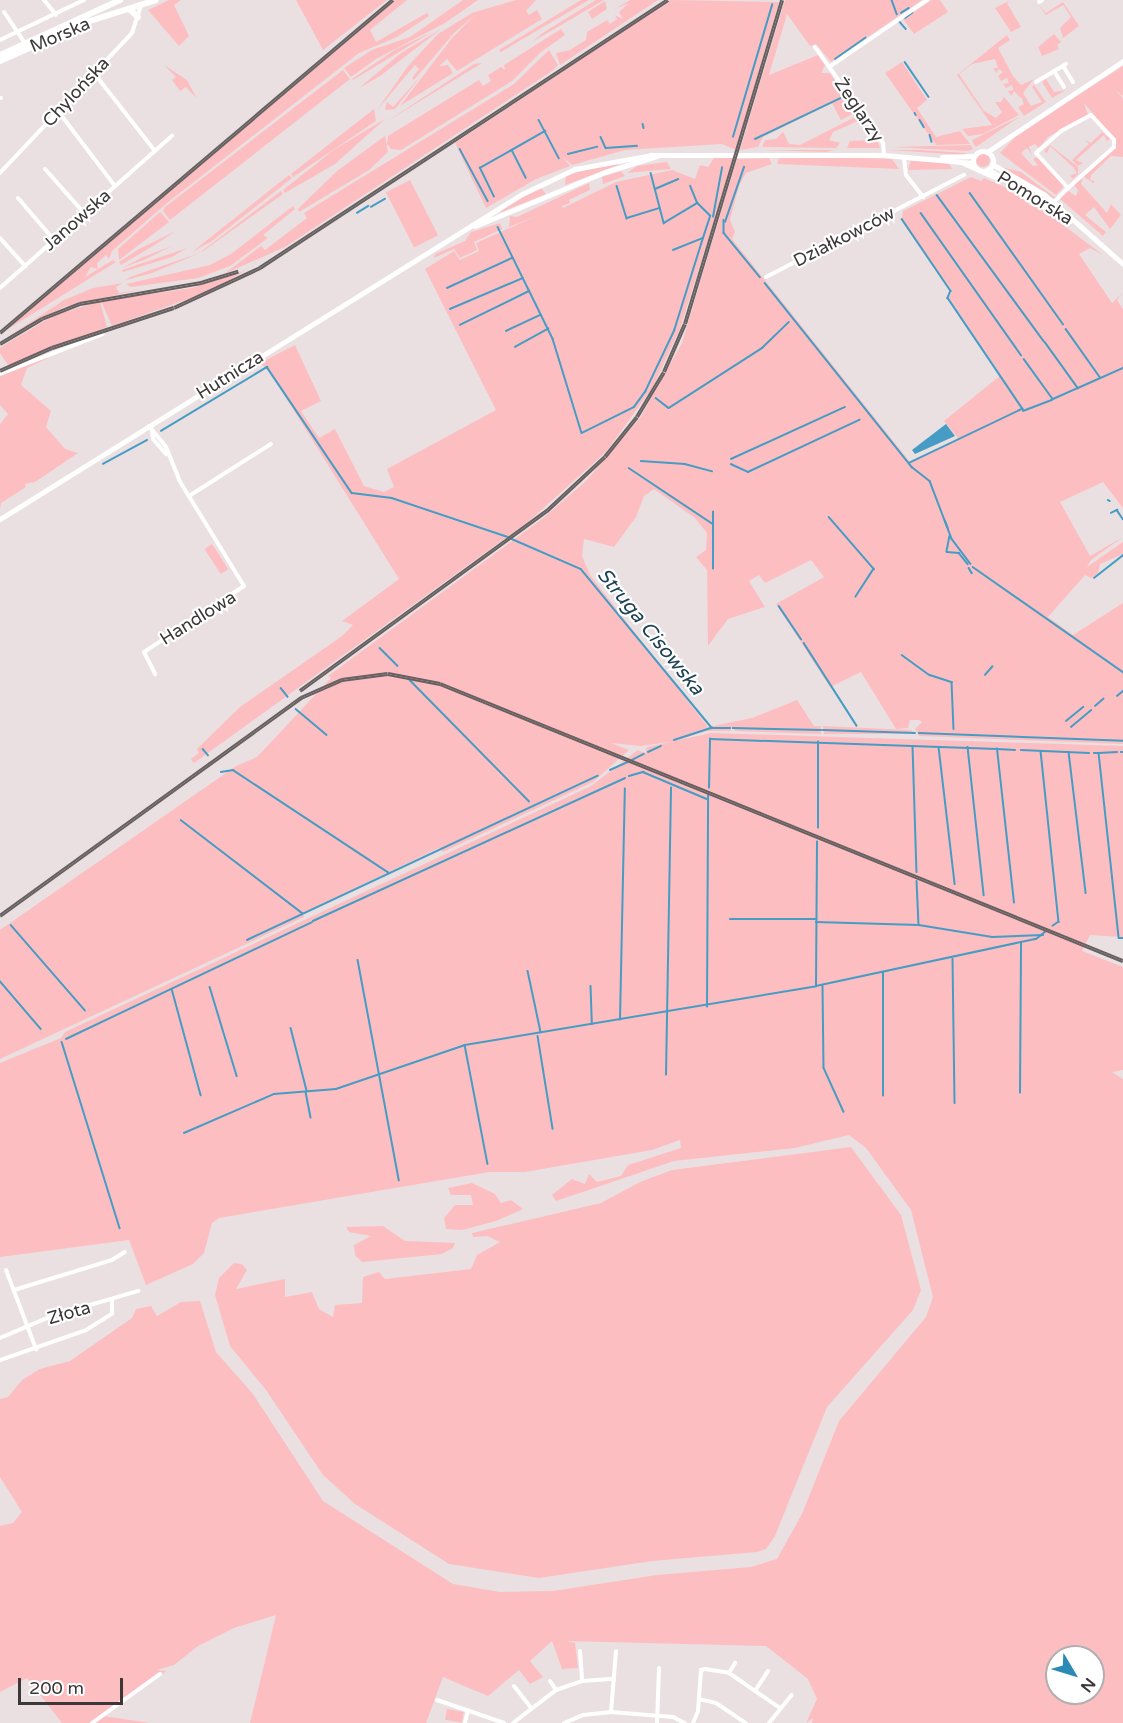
<!DOCTYPE html>
<meta charset="utf-8">
<style>
body{margin:0}
#map{position:relative;width:1123px;height:1723px;overflow:hidden;background:#eae0e1;font-family:"Varela Round",sans-serif}
div>[style]{position:absolute}
.green>*{inset:0;background:#fdbec1;transform-origin:0 0}
.round{border-radius:50%}
.water>*{inset:0;background:#469cc4}
.stream>*{height:1.5px;margin:-0.75px;padding:0 0.75px;transform-origin:0.75px;border-radius:0.75px;background:#469cc4}
.street>*{height:4px;margin:-2px;padding:0 2px;transform-origin:2px;border-radius:2px;background:#fff}
.secondary>*{height:5px;margin:-2.5px;padding:0 2.5px;transform-origin:2.5px;border-radius:2.5px;background:#fff}
.secondary>.ring{margin:-2.5px;padding:0;box-sizing:content-box;background:none;border:5px solid #fff;border-radius:50%}
.primary>*{height:6px;margin:-3px;padding:0 3px;transform-origin:3px;border-radius:3px;background:#fff}
.rail>*{height:4px;margin-top:-2px;transform-origin:0;background:repeating-linear-gradient(90deg,#fff 0 4.5px,#666061 0 9px);box-sizing:border-box;border-block:2px solid #666061}
span{translate:-50% -50%;white-space:nowrap;text-align:center;line-height:1.15;-webkit-text-stroke:4.5px #fff;paint-order:stroke}
.street-label{font-size:18px;color:#3c3839}
.water-label{font-size:20px;color:#1e4355;font-style:italic}
.north{position:absolute;left:1045px;top:1645px;width:60px;height:60px;box-sizing:border-box;background:#fff;border:2px solid #b1afb0;border-radius:50%;rotate:128deg;font-size:16px;font-weight:700;line-height:24px;text-align:center;color:#3c3839}
.north::after{content:'';display:block;margin:auto;width:21px;height:27px;background:#288ab5;clip-path:polygon(50% 0,100% 100%,50% 72%,0 100%)}
.scale{position:absolute;left:18px;top:1678px;width:105px;height:27px;box-sizing:border-box;border:3px solid #3c3839;border-top:0;padding-left:8px;font-size:18px;line-height:21px;white-space:nowrap;color:#3c3839;-webkit-text-stroke:4px #fff;paint-order:stroke}
</style>
<div id="map">
<div class="green">
<div style="clip-path:polygon(169px 0,181px 0,174px 5px,189px 36px,179px 46px,148px 10px)"></div>
<div style="clip-path:polygon(296px 0,387px 0,323px 50px)"></div>
<div style="clip-path:polygon(395px 0,407px 0,370px 30px,376px 42px,427px 13px,429px 16px,397px 37px,359px 53px,167px 203px,112px 251px,109px 259px,106px 255px,97px 263px,98px 269px,91px 267px,85px 277px,113px 260px,116px 262px,5px 331px)"></div>
<div style="clip-path:polygon(463px 0,478px 0,445px 23px,376px 59px,351px 77px,344px 68px,372px 50px,410px 37px)"></div>
<div style="clip-path:polygon(516px 0,536px 0,526px 11px,529px 15px,537px 10px,542px 19px,457px 71px,447px 59px,439px 66px,448px 65px,453px 73px,400px 106px,452px 38px,475px 15px,454px 33px,414px 80px,412px 78px,419px 69px,415px 65px,377px 110px,408px 66px,438px 34px,472px 13px)"></div>
<div style="clip-path:polygon(581px 0,589px 0,501px 52px,499px 50px)"></div>
<div style="clip-path:polygon(596px 0,604px 0,532px 42px,544px 32px)"></div>
<div style="clip-path:polygon(630px 0,658px 0,560px 65px,556px 53px,570px 50px,586px 40px,587px 32px,607px 20px,610px 24px,617px 19px,615px 15px,623px 19px,619px 12px,629px 3px,615px 9px)"></div>
<div style="clip-path:polygon(670px 0,779px 2px,736px 150px,722px 144px,625px 150px,572px 165px,563px 157px,570px 166px,536px 179px,486px 208px,455px 143px)"></div>
<div style="clip-path:polygon(785px 0,922px 0,831px 62px,816px 44px,810px 46px,787px 14px,769px 75px,818px 55px,825px 65px,821px 73px,830px 73px,856px 112px,841px 120px,832px 103px,763px 137px,758px 147px,740px 150px)"></div>
<div style="clip-path:polygon(932px 0,940px 0,948px 12px,914px 34px,903px 19px)"></div>
<div style="clip-path:polygon(1011px 0,1007px 3px,1021px 27px,1011px 32px,995px 8px)"></div>
<div style="clip-path:polygon(605px 1px,607px 9px,592px 19px,588px 12px)"></div>
<div style="clip-path:polygon(1063px 2px,1079px 26px,1063px 38px,1060px 28px,1071px 17px,1063px 5px,1046px 15px,1038px 4px,1046px 13px)"></div>
<div style="clip-path:polygon(441px 29px,380px 76px,359px 88px,401px 53px)"></div>
<div style="clip-path:polygon(561px 29px,565px 35px,541px 52px,512px 81px,401px 150px,391px 149px,387px 144px,388px 136px,479px 80px,483px 86px,491px 81px,488px 75px,501px 67px,505px 70px,504px 65px)"></div>
<div style="clip-path:polygon(432px 32px,353px 80px,352px 79px,396px 49px)"></div>
<div style="clip-path:polygon(1054px 34px,1061px 42px,1057px 45px,1059px 49px,1042px 56px,1038px 47px)"></div>
<div style="clip-path:polygon(1007px 35px,1010px 40px,998px 48px,1013px 76px,1021px 85px,1034px 79px,1023px 93px,1031px 106px,1042px 102px,1032px 87px,1034px 85px,1046px 102px,1024px 116px,1018px 107px,1024px 104px,1021px 97px,1014px 101px,1020px 97px,1014px 91px,1011px 96px,1008px 91px,1013px 90px,1012px 85px,1006px 88px,1003px 84px,1009px 83px,1007px 78px,1001px 81px,998px 76px,1003px 72px,999px 69px,996px 73px,993px 68px,998px 68px,995px 59px,972px 64px,959px 74px,984px 111px,996px 118px,1002px 112px,995px 102px,1001px 102px,1004px 97px,1019px 115px,983px 134px,968px 136px,962px 129px,992px 125px,957px 75px)"></div>
<div style="clip-path:polygon(549px 50px,558px 65px,552px 71px,285px 247px,224px 274px,261px 246px,265px 250px,307px 218px,304px 213px,514px 84px)"></div>
<div style="clip-path:polygon(902px 62px,927px 100px,917px 108px,936px 137px,960px 131px,970px 144px,936px 145px,885px 73px)"></div>
<div style="clip-path:polygon(482px 63px,386px 122px,474px 64px)"></div>
<div style="clip-path:polygon(164px 65px,187px 80px,197px 99px,186px 87px,180px 91px,172px 80px,176px 77px)"></div>
<div style="clip-path:polygon(1123px 66px,1123px 96px,1115px 90px,1123px 98px,1123px 157px,1111px 156px,1091px 175px,1090px 180px,1095px 181px,1093px 183px,1083px 176px,1115px 147px,1116px 141px,1084px 103px,1088px 115px,1048px 137px,1039px 148px,1035px 144px,1029px 147px,1032px 155px,1027px 148px,1021px 153px,1033px 166px,1038px 165px,1033px 159px,1037px 157px,1064px 186px,1056px 195px,1000px 153px,1018px 134px)"></div>
<div style="clip-path:polygon(343px 70px,350px 79px,170px 220px,163px 211px,165px 207px)"></div>
<div style="clip-path:polygon(421px 76px,395px 109px,385px 110px,387px 102px,393px 107px)"></div>
<div style="clip-path:polygon(1046px 79px,1054px 92px,1066px 90px,1052px 98px,1042px 82px)"></div>
<div style="clip-path:polygon(374px 109px,376px 121px,293px 177px,291px 174px)"></div>
<div style="clip-path:polygon(859px 115px,874px 135px,860px 120px,833px 132px,829px 140px,840px 143px,836px 148px,762px 147px,765px 140px,776px 139px,783px 132px,789px 144px,800px 145px)"></div>
<div style="clip-path:polygon(1019px 117px,976px 147px,973px 143px,972px 140px)"></div>
<div style="clip-path:polygon(385px 119px,335px 164px,285px 193px,283px 190px,335px 149px)"></div>
<div style="clip-path:polygon(1102px 132px,1110px 139px,1107px 141px,1104px 135px,1076px 160px,1083px 163px,1078px 166px,1072px 160px,1089px 144px,1085px 140px,1091px 143px)"></div>
<div style="clip-path:polygon(385px 136px,388px 152px,369px 170px,299px 212px,298px 209px,337px 171px)"></div>
<div style="clip-path:polygon(877px 140px,880px 148px,847px 148px,850px 141px)"></div>
<div style="clip-path:polygon(971px 145px,973px 149px,967px 151px,893px 147px)"></div>
<div style="clip-path:polygon(1050px 145px,1078px 167px,1078px 174px,1073px 179px,1070px 176px,1077px 173px,1073px 167px,1050px 146px,1047px 153px,1044px 151px)"></div>
<div style="clip-path:polygon(764px 150px,834px 150px,826px 152px)"></div>
<div style="clip-path:polygon(889px 150px,921px 150px,966px 153px,965px 155px)"></div>
<div class="round" style="left:976px;top:153px;width:14px;height:14px"></div>
<div style="clip-path:polygon(840px 157px,892px 159px,899px 169px,777px 164px,779px 158px)"></div>
<div style="clip-path:polygon(714px 158px,734px 158px,680px 329px,653px 387px,606px 452px,529px 521px,194px 763px,191px 759px,199px 753px,197px 749px,240px 707px,342px 636px,353px 625px,342px 621px,399px 579px,270px 372px,260px 363px,295px 345px,321px 401px,301px 411px,319px 438px,335px 429px,364px 486px,384px 492px,394px 487px,387px 469px,496px 410px,425px 269px,454px 251px,460px 260px,479px 251px,476px 243px,561px 205px,563px 208px,616px 182px,672px 170px,695px 179px,700px 165px,708px 167px)"></div>
<div style="clip-path:polygon(769px 158px,772px 164px,746px 173px,739px 186px,730px 220px,735px 232px,732px 239px,910px 462px,959px 439px,944px 421px,1001px 375px,949px 298px,952px 291px,902px 220px,903px 211px,971px 177px,981px 181px,984px 178px,1014px 191px,1031px 206px,1032px 202px,1035px 204px,1103px 255px,1090px 248px,1079px 254px,1112px 303px,1123px 292px,1117px 300px,1123px 309px,1123px 508px,1103px 482px,1060px 502px,1090px 556px,1123px 537px,1091px 560px,1087px 567px,1123px 542px,1123px 554px,1100px 564px,1098px 573px,1091px 578px,1085px 575px,1048px 617px,1073px 635px,1123px 603px,1123px 744px,919px 736px,915px 729px,922px 722px,919px 720px,910px 720px,908px 728px,896px 729px,861px 672px,830px 687px,776px 604px,824px 577px,811px 560px,765px 583px,759px 575px,749px 581px,765px 607px,728px 619px,708px 646px,707px 570px,696px 557px,706px 550px,707px 533px,695px 518px,654px 489px,644px 496px,636px 517px,614px 547px,584px 539px,582px 556px,590px 575px,708px 727px,752px 718px,797px 700px,814px 726px,821px 726px,821px 734px,735px 731px,733px 727px,730px 731px,706px 731px,676px 741px,641px 746px,611px 743px,629px 750px,593px 782px,443px 852px,439px 848px,303px 913px,304px 917px,0 1059px,0 930px,236px 766px,257px 757px,331px 678px,328px 676px,542px 519px,586px 481px,640px 418px,682px 343px,737px 159px)"></div>
<div style="clip-path:polygon(911px 161px,949px 163px,952px 169px,908px 170px)"></div>
<div style="clip-path:polygon(619px 162px,618px 165px,565px 185px,566px 175px)"></div>
<div style="clip-path:polygon(667px 162px,671px 169px,627px 173px,637px 166px)"></div>
<div style="clip-path:polygon(1001px 167px,1021px 172px,1056px 198px,1052px 198px)"></div>
<div style="clip-path:polygon(621px 171px,625px 176px,603px 184px,602px 177px)"></div>
<div style="clip-path:polygon(289px 175px,292px 178px,212px 241px,192px 252px)"></div>
<div style="clip-path:polygon(1083px 177px,1081px 184px,1107px 213px,1111px 204px,1121px 215px,1110px 229px,1094px 207px,1085px 215px,1106px 232px,1103px 236px,1059px 198px,1068px 191px,1076px 196px,1078px 190px,1074px 185px)"></div>
<div style="left:410px;top:180px;width:62px;height:27px;rotate:63deg"></div>
<div style="clip-path:polygon(589px 183px,590px 190px,569px 200px,570px 203px,509px 227px,510px 216px,517px 217px)"></div>
<div style="clip-path:polygon(540px 187px,546px 194px,501px 212px,500px 210px)"></div>
<div style="clip-path:polygon(281px 191px,283px 194px,202px 252px,202px 251px)"></div>
<div style="clip-path:polygon(293px 206px,295px 209px,263px 235px,268px 238px,230px 266px,198px 278px,131px 287px,126px 284px,210px 265px,231px 254px)"></div>
<div style="clip-path:polygon(160px 212px,169px 222px,119px 260px,118px 249px)"></div>
<div style="clip-path:polygon(500px 223px,502px 229px,474px 242px,477px 250px,460px 258px,454px 249px,434px 258px,435px 254px,465px 241px,471px 232px)"></div>
<div style="clip-path:polygon(176px 231px,153px 246px,121px 265px,119px 262px,139px 249px)"></div>
<div style="clip-path:polygon(172px 246px,146px 259px,122px 268px,143px 257px)"></div>
<div style="clip-path:polygon(187px 248px,172px 257px,123px 272px,122px 270px)"></div>
<div style="clip-path:polygon(200px 253px,152px 273px,126px 280px,130px 277px)"></div>
<div style="clip-path:polygon(245px 271px,208px 292px,112px 326px,101px 301px,192px 288px)"></div>
<div style="clip-path:polygon(123px 283px,116px 287px,119px 293px,143px 289px,64px 307px,2px 341px,64px 300px,93px 288px)"></div>
<div style="clip-path:polygon(100px 301px,107px 327px,8px 365px,0 353px,0 348px,9px 342px,53px 316px)"></div>
<div style="clip-path:polygon(47px 355px,48px 358px,27px 368px,21px 385px,51px 411px,46px 427px,65px 449px,78px 453px,35px 482px,25px 484px,26px 487px,1px 503px,0 509px,0 424px,8px 414px,0 405px,0 376px)"></div>
<div style="left:212px;top:544px;width:30px;height:9px;rotate:57deg"></div>
<div style="clip-path:polygon(823px 726px,911px 730px,915px 734px,824px 734px)"></div>
<div style="clip-path:polygon(evenodd,711px 733px,1123px 746px,1123px 937px,1090px 935px,1082px 951px,1123px 967px,1123px 1070px,1112px 1072px,1123px 1079px,1123px 1723px,812px 1723px,813px 1718px,806px 1723px,817px 1699px,808px 1679px,766px 1646px,566px 1641px,575px 1643px,578px 1668px,562px 1669px,552px 1641px,530px 1661px,543px 1677px,530px 1684px,519px 1670px,488px 1696px,443px 1677px,426px 1723px,250px 1723px,276px 1615px,234px 1628px,198px 1646px,174px 1665px,157px 1670px,166px 1671px,103px 1716px,150px 1723px,62px 1723px,27px 1678px,0 1692px,0 1526px,13px 1523px,22px 1512px,0 1477px,0 1399px,8px 1397px,22px 1380px,40px 1369px,70px 1361px,132px 1318px,136px 1309px,151px 1306px,157px 1316px,181px 1302px,200px 1301px,216px 1352px,253px 1394px,323px 1501px,453px 1584px,500px 1592px,553px 1591px,657px 1575px,751px 1567px,777px 1559px,802px 1514px,839px 1421px,926px 1317px,933px 1297px,911px 1210px,866px 1148px,849px 1135px,795px 1148px,674px 1161px,556px 1201px,552px 1195px,572px 1179px,585px 1184px,589px 1174px,597px 1182px,621px 1176px,628px 1165px,681px 1148px,680px 1140px,652px 1150px,525px 1172px,489px 1172px,219px 1218px,212px 1223px,204px 1253px,193px 1264px,146px 1285px,129px 1240px,0 1257px,0 1063px,61px 1038px,65px 1032px,591px 786px,638px 750px,645px 753px,647px 747px,711px 733px,1057px 1657px,1093px 1657px,1093px 1693px,1057px 1693px,1057px 1657px)"></div>
<div style="clip-path:polygon(851px 1147px,901px 1215px,921px 1290px,913px 1310px,827px 1407px,775px 1536px,766px 1549px,757px 1552px,652px 1561px,539px 1578px,449px 1564px,355px 1504px,323px 1475px,266px 1390px,230px 1346px,215px 1295px,219px 1278px,234px 1263px,242px 1264px,247px 1270px,236px 1289px,285px 1279px,285px 1297px,312px 1292px,319px 1309px,333px 1317px,335px 1305px,362px 1303px,363px 1277px,379px 1272px,385px 1279px,471px 1269px,477px 1255px,500px 1242px,487px 1236px,473px 1237px,472px 1233px,601px 1203px,640px 1182px,672px 1170px)"></div>
<div style="clip-path:polygon(472px 1183px,495px 1194px,501px 1203px,511px 1200px,523px 1209px,496px 1221px,462px 1230px,446px 1229px,444px 1218px,455px 1205px,473px 1205px,471px 1195px,451px 1195px,448px 1188px)"></div>
<div style="clip-path:polygon(383px 1226px,405px 1241px,455px 1243px,453px 1248px,442px 1254px,362px 1262px,355px 1255px,354px 1245px,371px 1236px,349px 1232px,346px 1227px)"></div>
<div style="left:447px;top:1709px;width:17px;height:11px;rotate:10deg"></div>
</div>
<div class="water">
<div style="clip-path:polygon(946px 424px,955px 436px,915px 454px,912px 450px)"></div>
</div>
<div class="stream">
<div style="left:892px;top:0;width:15px;rotate:70deg"></div>
<div style="left:901px;top:13px;width:9px;rotate:-32deg"></div>
<div style="left:905px;top:18px;width:9px;rotate:-36deg"></div>
<div style="left:900px;top:22px;width:9px;rotate:49deg"></div>
<div style="left:835px;top:59px;width:37px;rotate:-35deg"></div>
<div style="left:905px;top:62px;width:42px;rotate:55.6deg"></div>
<div style="left:915px;top:113px;width:2px;rotate:63deg"></div>
<div style="left:539px;top:120px;width:43px;rotate:62.2deg"></div>
<div style="left:920px;top:120px;width:8px;rotate:60deg"></div>
<div style="left:643px;top:124px;width:4px;rotate:76deg"></div>
<div style="left:930px;top:135px;width:7px;rotate:74deg"></div>
<div style="left:601px;top:137px;width:12px;rotate:66deg"></div>
<div style="left:606px;top:148px;width:31px;rotate:-4deg"></div>
<div style="left:733px;top:137px;width:138px;rotate:-73.5deg"></div>
<div style="left:755px;top:139px;width:100px;rotate:-25.5deg"></div>
<div style="left:460px;top:149px;width:59px;rotate:61.7deg"></div>
<div style="left:512px;top:150px;width:31px;rotate:63deg"></div>
<div style="left:568px;top:154px;width:30px;rotate:-14deg"></div>
<div style="left:651px;top:173px;width:52px;rotate:75.4deg"></div>
<div style="left:664px;top:223px;width:39px;rotate:-31deg"></div>
<div style="left:617px;top:186px;width:34px;rotate:73deg"></div>
<div style="left:627px;top:218px;width:34px;rotate:-17deg"></div>
<div style="left:655px;top:189px;width:25px;rotate:-23deg"></div>
<div style="left:970px;top:193px;width:161px;rotate:54.6deg"></div>
<div style="left:937px;top:195px;width:181px;rotate:53.8deg"></div>
<div style="left:494px;top:197px;width:32px;rotate:-116deg"></div>
<div style="left:480px;top:168px;width:75px;rotate:-29.6deg"></div>
<div style="left:371px;top:207px;width:16px;rotate:-30deg"></div>
<div style="left:357px;top:213px;width:13px;rotate:-32deg"></div>
<div style="left:921px;top:213px;width:174px;rotate:54.8deg"></div>
<div style="left:713px;top:217px;width:50px;rotate:-79.6deg"></div>
<div style="left:902px;top:219px;width:87px;rotate:55.8deg"></div>
<div style="left:951px;top:291px;width:8px;rotate:113deg"></div>
<div style="left:948px;top:298px;width:134px;rotate:56deg"></div>
<div style="left:1023px;top:409px;width:125px;rotate:154.5deg"></div>
<div style="left:724px;top:220px;width:13px;rotate:90deg"></div>
<div style="left:724px;top:233px;width:57px;rotate:50.7deg"></div>
<div style="left:725px;top:222px;width:58px;rotate:-70.9deg"></div>
<div style="left:498px;top:227px;width:125px;rotate:63.8deg"></div>
<div style="left:553px;top:339px;width:98px;rotate:72.9deg"></div>
<div style="left:582px;top:433px;width:58px;rotate:-26.6deg"></div>
<div style="left:634px;top:407px;width:19px;rotate:-54deg"></div>
<div style="left:645px;top:392px;width:68px;rotate:-64.6deg"></div>
<div style="left:674px;top:331px;width:97px;rotate:-72.7deg"></div>
<div style="left:673px;top:250px;width:32px;rotate:-22deg"></div>
<div style="left:703px;top:238px;width:23px;rotate:-72deg"></div>
<div style="left:710px;top:216px;width:18px;rotate:-135deg"></div>
<div style="left:697px;top:203px;width:18px;rotate:-112deg"></div>
<div style="left:765px;top:283px;width:236px;rotate:51.4deg"></div>
<div style="left:912px;top:467px;width:23px;rotate:38deg"></div>
<div style="left:930px;top:481px;width:62px;rotate:69.2deg"></div>
<div style="left:952px;top:539px;width:31px;rotate:53deg"></div>
<div style="left:447px;top:288px;width:72px;rotate:-24.8deg"></div>
<div style="left:450px;top:309px;width:79px;rotate:-23deg"></div>
<div style="left:460px;top:325px;width:77px;rotate:-26.2deg"></div>
<div style="left:1066px;top:329px;width:59px;rotate:54.7deg"></div>
<div style="left:506px;top:331px;width:38px;rotate:-25deg"></div>
<div style="left:1045px;top:342px;width:57px;rotate:54.3deg"></div>
<div style="left:1078px;top:388px;width:49px;rotate:-24deg"></div>
<div style="left:515px;top:347px;width:38px;rotate:-29deg"></div>
<div style="left:1024px;top:359px;width:49px;rotate:54.1deg"></div>
<div style="left:1053px;top:399px;width:27px;rotate:-24deg"></div>
<div style="left:656px;top:398px;width:16px;rotate:38deg"></div>
<div style="left:669px;top:408px;width:111px;rotate:-32.8deg"></div>
<div style="left:762px;top:348px;width:37px;rotate:-44deg"></div>
<div style="left:1023px;top:411px;width:31px;rotate:-21deg"></div>
<div style="left:161px;top:431px;width:124px;rotate:-31.1deg"></div>
<div style="left:267px;top:367px;width:152px;rotate:56deg"></div>
<div style="left:352px;top:493px;width:40px;rotate:7.1deg"></div>
<div style="left:392px;top:498px;width:122px;rotate:18.6deg"></div>
<div style="left:731px;top:459px;width:125px;rotate:-24.5deg"></div>
<div style="left:641px;top:461px;width:44px;rotate:3.9deg"></div>
<div style="left:685px;top:464px;width:28px;rotate:15deg"></div>
<div style="left:103px;top:464px;width:50px;rotate:-28.6deg"></div>
<div style="left:731px;top:464px;width:19px;rotate:25deg"></div>
<div style="left:748px;top:472px;width:123px;rotate:-25.1deg"></div>
<div style="left:629px;top:468px;width:101px;rotate:33.7deg"></div>
<div style="left:1108px;top:500px;width:2px;rotate:27deg"></div>
<div style="left:1111px;top:513px;width:7px;rotate:-27deg"></div>
<div style="left:1117px;top:510px;width:11px;rotate:56deg"></div>
<div style="left:829px;top:517px;width:69px;rotate:49.1deg"></div>
<div style="left:874px;top:569px;width:33px;rotate:123deg"></div>
<div style="left:945px;top:520px;width:9px;rotate:69deg"></div>
<div style="left:950px;top:536px;width:16px;rotate:101deg"></div>
<div style="left:947px;top:552px;width:12px;rotate:5deg"></div>
<div style="left:959px;top:553px;width:14px;rotate:51deg"></div>
<div style="left:512px;top:539px;width:75px;rotate:23.5deg"></div>
<div style="left:581px;top:569px;width:206px;rotate:50.5deg"></div>
<div style="left:712px;top:728px;width:18px"></div>
<div style="left:973px;top:567px;width:183px;rotate:35deg"></div>
<div style="left:969px;top:568px;width:6px;rotate:59deg"></div>
<div style="left:713px;top:569px;width:57px;rotate:-90deg"></div>
<div style="left:1094px;top:578px;width:37px;rotate:-38deg"></div>
<div style="left:779px;top:606px;width:40px;rotate:56deg"></div>
<div style="left:804px;top:643px;width:98px;rotate:57.4deg"></div>
<div style="left:380px;top:648px;width:25px;rotate:45deg"></div>
<div style="left:902px;top:655px;width:34px;rotate:36deg"></div>
<div style="left:930px;top:675px;width:23px;rotate:18deg"></div>
<div style="left:952px;top:682px;width:47px;rotate:87.6deg"></div>
<div style="left:985px;top:675px;width:11px;rotate:-49deg"></div>
<div style="left:410px;top:680px;width:170px;rotate:45.5deg"></div>
<div style="left:281px;top:688px;width:11px;rotate:52deg"></div>
<div style="left:1117px;top:696px;width:8px;rotate:-40deg"></div>
<div style="left:1095px;top:706px;width:11px;rotate:-41deg"></div>
<div style="left:296px;top:709px;width:40px;rotate:40deg"></div>
<div style="left:1066px;top:721px;width:22px;rotate:-39deg"></div>
<div style="left:1071px;top:727px;width:26px;rotate:-40deg"></div>
<div style="left:733px;top:728px;width:88px;rotate:1.3deg"></div>
<div style="left:823px;top:730px;width:92px;rotate:1.9deg"></div>
<div style="left:919px;top:733px;width:204px;rotate:2.2deg"></div>
<div style="left:674px;top:740px;width:40px;rotate:-18deg"></div>
<div style="left:913px;top:746px;width:126px;rotate:88.2deg"></div>
<div style="left:939px;top:747px;width:138px;rotate:83.3deg"></div>
<div style="left:968px;top:747px;width:149px;rotate:83.8deg"></div>
<div style="left:203px;top:749px;width:8px;rotate:50deg"></div>
<div style="left:1021px;top:750px;width:68px;rotate:2.5deg"></div>
<div style="left:1041px;top:751px;width:172px;rotate:84deg"></div>
<div style="left:1059px;top:922px;width:7px;rotate:146deg"></div>
<div style="left:648px;top:752px;width:14px;rotate:-25deg"></div>
<div style="left:1069px;top:752px;width:142px;rotate:83.1deg"></div>
<div style="left:1121px;top:752px;width:2px"></div>
<div style="left:1094px;top:753px;width:5px"></div>
<div style="left:1099px;top:753px;width:186px;rotate:83.8deg"></div>
<div style="left:1119px;top:938px;width:4px"></div>
<div style="left:1099px;top:753px;width:18px;rotate:-3deg"></div>
<div style="left:632px;top:760px;width:13px;rotate:-27deg"></div>
<div style="left:610px;top:770px;width:20px;rotate:-24deg"></div>
<div style="left:221px;top:772px;width:12px;rotate:-9deg"></div>
<div style="left:233px;top:770px;width:187px;rotate:33.4deg"></div>
<div style="left:629px;top:776px;width:15px;rotate:-16deg"></div>
<div style="left:643px;top:772px;width:69px;rotate:22.9deg"></div>
<div style="left:709px;top:788px;width:49px;rotate:-88.8deg"></div>
<div style="left:710px;top:739px;width:287px;rotate:2deg"></div>
<div style="left:181px;top:820px;width:153px;rotate:37.5deg"></div>
<div style="left:818px;top:828px;width:86px;rotate:-90deg"></div>
<div style="left:917px;top:881px;width:44px;rotate:87.4deg"></div>
<div style="left:1014px;top:903px;width:155px;rotate:-96.3deg"></div>
<div style="left:997px;top:749px;width:18px;rotate:3deg"></div>
<div style="left:730px;top:919px;width:85px"></div>
<div style="left:313px;top:921px;width:343px;rotate:-24.6deg"></div>
<div style="left:816px;top:922px;width:103px;rotate:1.7deg"></div>
<div style="left:919px;top:925px;width:74px;rotate:9.3deg"></div>
<div style="left:992px;top:937px;width:51px;rotate:-2.2deg"></div>
<div style="left:11px;top:925px;width:113px;rotate:49deg"></div>
<div style="left:247px;top:940px;width:387px;rotate:-25.1deg"></div>
<div style="left:953px;top:959px;width:144px;rotate:89.2deg"></div>
<div style="left:358px;top:960px;width:224px;rotate:79.4deg"></div>
<div style="left:528px;top:971px;width:62px;rotate:78deg"></div>
<div style="left:0;top:981px;width:63px;rotate:49.5deg"></div>
<div style="left:591px;top:986px;width:38px;rotate:88deg"></div>
<div style="left:816px;top:986px;width:144px;rotate:-89.6deg"></div>
<div style="left:823px;top:986px;width:82px;rotate:89.3deg"></div>
<div style="left:824px;top:1068px;width:48px;rotate:65.6deg"></div>
<div style="left:210px;top:987px;width:93px;rotate:73.1deg"></div>
<div style="left:172px;top:989px;width:110px;rotate:74.7deg"></div>
<div style="left:707px;top:1007px;width:212px;rotate:-89.7deg"></div>
<div style="left:620px;top:1020px;width:231px;rotate:-88.8deg"></div>
<div style="left:291px;top:1028px;width:65px;rotate:75.7deg"></div>
<div style="left:538px;top:1036px;width:94px;rotate:80.8deg"></div>
<div style="left:66px;top:1039px;width:272px;rotate:-25.4deg"></div>
<div style="left:62px;top:1042px;width:195px;rotate:72.7deg"></div>
<div style="left:465px;top:1045px;width:121px;rotate:79.1deg"></div>
<div style="left:666px;top:1075px;width:287px;rotate:-89deg"></div>
<div style="left:306px;top:1092px;width:26px;rotate:79deg"></div>
<div style="left:1020px;top:1093px;width:150px;rotate:-89.6deg"></div>
<div style="left:883px;top:1096px;width:123px;rotate:-90deg"></div>
<div style="left:184px;top:1133px;width:98px;rotate:-23.4deg"></div>
<div style="left:274px;top:1094px;width:62px;rotate:-4.6deg"></div>
<div style="left:336px;top:1089px;width:136px;rotate:-18.8deg"></div>
<div style="left:465px;top:1045px;width:356px;rotate:-9.5deg"></div>
<div style="left:816px;top:986px;width:225px;rotate:-12.1deg"></div>
<div style="left:1036px;top:939px;width:11px;rotate:-38deg"></div>
</div>
<div class="street">
<div style="left:44px;top:0;width:19px;rotate:51deg"></div>
<div style="left:1039px;top:2px;width:4px;rotate:-34deg"></div>
<div style="left:4px;top:12px;width:37px;rotate:56deg"></div>
<div style="left:0;top:40px;width:93px;rotate:-25.5deg"></div>
<div style="left:815px;top:47px;width:118px;rotate:54.7deg"></div>
<div style="left:883px;top:143px;width:12px;rotate:85deg"></div>
<div style="left:1063px;top:66px;width:19px;rotate:58deg"></div>
<div style="left:829px;top:67px;width:119px;rotate:-34.4deg"></div>
<div style="left:1054px;top:71px;width:19px;rotate:58deg"></div>
<div style="left:94px;top:73px;width:99px;rotate:52deg"></div>
<div style="left:1036px;top:82px;width:35px;rotate:-31deg"></div>
<div style="left:0;top:98px;width:1px"></div>
<div style="left:58px;top:111px;width:94px;rotate:52.8deg"></div>
<div style="left:904px;top:157px;width:18px;rotate:84deg"></div>
<div style="left:906px;top:175px;width:28px;rotate:52deg"></div>
<div style="left:45px;top:169px;width:59px;rotate:48.4deg"></div>
<div style="left:0;top:173px;width:192px;rotate:-46.7deg"></div>
<div style="left:132px;top:33px;width:28px;rotate:-72deg"></div>
<div style="left:18px;top:198px;width:55px;rotate:49.4deg"></div>
<div style="left:1054px;top:202px;width:20px;rotate:-45deg"></div>
<div style="left:1068px;top:188px;width:47px;rotate:-132.4deg"></div>
<div style="left:1036px;top:153px;width:33px;rotate:-41deg"></div>
<div style="left:1061px;top:131px;width:34px;rotate:-28deg"></div>
<div style="left:1091px;top:115px;width:34px;rotate:47deg"></div>
<div style="left:1114px;top:140px;width:7px;rotate:90deg"></div>
<div style="left:1114px;top:147px;width:62px;rotate:138.3deg"></div>
<div style="left:0;top:238px;width:38px;rotate:48deg"></div>
<div style="left:766px;top:277px;width:223px;rotate:-27.3deg"></div>
<div style="left:0;top:288px;width:230px;rotate:-41.5deg"></div>
<div style="left:0;top:374px;width:110px;rotate:-21.2deg"></div>
<div style="left:149px;top:426px;width:27px;rotate:51deg"></div>
<div style="left:166px;top:447px;width:35px;rotate:68deg"></div>
<div style="left:179px;top:480px;width:124px;rotate:58.5deg"></div>
<div style="left:244px;top:586px;width:120px;rotate:146.6deg"></div>
<div style="left:144px;top:652px;width:25px;rotate:63deg"></div>
<div style="left:152px;top:431px;width:8px;rotate:83deg"></div>
<div style="left:153px;top:439px;width:20px;rotate:49deg"></div>
<div style="left:189px;top:496px;width:97px;rotate:-32.4deg"></div>
<div style="left:6px;top:1270px;width:85px;rotate:69.2deg"></div>
<div style="left:14px;top:1290px;width:102px;rotate:-17deg"></div>
<div style="left:112px;top:1260px;width:15px;rotate:-32deg"></div>
<div style="left:0;top:1338px;width:56px;rotate:-22.9deg"></div>
<div style="left:52px;top:1316px;width:90px;rotate:-16.2deg"></div>
<div style="left:0;top:1360px;width:91px;rotate:-19.2deg"></div>
<div style="left:86px;top:1330px;width:31px;rotate:-32deg"></div>
<div style="left:112px;top:1314px;width:13px;rotate:-90deg"></div>
<div style="left:580px;top:1651px;width:30px;rotate:86deg"></div>
<div style="left:729px;top:1673px;width:12px;rotate:-59deg"></div>
<div style="left:550px;top:1681px;width:11px;rotate:56deg"></div>
<div style="left:514px;top:1686px;width:28px;rotate:52deg"></div>
<div style="left:755px;top:1691px;width:24px;rotate:-57deg"></div>
<div style="left:699px;top:1699px;width:17px;rotate:13deg"></div>
<div style="left:716px;top:1703px;width:36px;rotate:34deg"></div>
<div style="left:437px;top:1700px;width:71px;rotate:18.9deg"></div>
<div style="left:611px;top:1712px;width:61px;rotate:-85.3deg"></div>
<div style="left:92px;top:1723px;width:84px;rotate:-35.8deg"></div>
<div style="left:465px;top:1723px;width:13px;rotate:-77deg"></div>
<div style="left:513px;top:1723px;width:54px;rotate:-37.5deg"></div>
<div style="left:556px;top:1690px;width:28px;rotate:-19deg"></div>
<div style="left:582px;top:1681px;width:32px;rotate:-4deg"></div>
<div style="left:564px;top:1723px;width:21px;rotate:-23deg"></div>
<div style="left:583px;top:1715px;width:28px;rotate:-6deg"></div>
<div style="left:611px;top:1712px;width:62px;rotate:4.6deg"></div>
<div style="left:673px;top:1717px;width:13px;rotate:27deg"></div>
<div style="left:657px;top:1723px;width:55px;rotate:-87.9deg"></div>
<div style="left:693px;top:1723px;width:13px;rotate:-67deg"></div>
<div style="left:698px;top:1711px;width:41px;rotate:-85.8deg"></div>
<div style="left:701px;top:1670px;width:4px;rotate:-14deg"></div>
<div style="left:705px;top:1669px;width:24px;rotate:9deg"></div>
<div style="left:729px;top:1673px;width:62px;rotate:34.5deg"></div>
<div style="left:769px;top:1723px;width:36px;rotate:-51deg"></div>
</div>
<div class="secondary">
<div class="ring" style="left:973px;top:151px;width:15px;height:15px"></div>
<div style="left:987px;top:152px;width:164px;rotate:-33.8deg"></div>
<div style="left:942px;top:157px;width:32px;rotate:-2deg"></div>
<div style="left:961px;top:162px;width:42px;rotate:24.1deg"></div>
<div style="left:992px;top:164px;width:61px;rotate:30.3deg"></div>
<div style="left:1045px;top:195px;width:104px;rotate:41.5deg"></div>
<div style="left:988px;top:169px;width:97px;rotate:32.4deg"></div>
<div style="left:475px;top:226px;width:141px;rotate:-22.6deg"></div>
<div style="left:605px;top:172px;width:54px;rotate:-17.1deg"></div>
<div style="left:0;top:519px;width:615px;rotate:-31.91deg"></div>
<div style="left:522px;top:194px;width:59px;rotate:-25.3deg"></div>
<div style="left:575px;top:169px;width:77px;rotate:-10.4deg"></div>
<div style="left:651px;top:155px;width:233px"></div>
<div style="left:884px;top:155px;width:89px;rotate:5.1deg"></div>
</div>
<div class="primary">
<div style="left:129px;top:9px;width:12px;rotate:42deg"></div>
<div style="left:0;top:55px;width:132px;rotate:-24.6deg"></div>
<div style="left:0;top:61px;width:95px;rotate:-24.1deg"></div>
<div style="left:87px;top:22px;width:72px;rotate:-17.7deg"></div>
</div>
<div class="rail">
<div style="left:0;top:333px;width:515px;rotate:-40.28deg"></div>
<div style="left:0;top:344px;width:49px;rotate:-30.8deg"></div>
<div style="left:42px;top:319px;width:41px;rotate:-21.5deg"></div>
<div style="left:80px;top:304px;width:123px;rotate:-9.8deg"></div>
<div style="left:201px;top:283px;width:39px;rotate:-17deg"></div>
<div style="left:0;top:371px;width:57px;rotate:-23.9deg"></div>
<div style="left:52px;top:348px;width:128px;rotate:-18.2deg"></div>
<div style="left:174px;top:308px;width:95px;rotate:-24.9deg"></div>
<div style="left:260px;top:268px;width:488px;rotate:-33.3deg"></div>
<div style="left:300px;top:691px;width:306px;rotate:-36.1deg"></div>
<div style="left:547px;top:511px;width:79px;rotate:-43deg"></div>
<div style="left:605px;top:457px;width:51px;rotate:-51.3deg"></div>
<div style="left:637px;top:417px;width:52px;rotate:-59deg"></div>
<div style="left:664px;top:372px;width:52px;rotate:-66.4deg"></div>
<div style="left:685px;top:324px;width:338px;rotate:-73.3deg"></div>
<div style="left:0;top:916px;width:372px;rotate:-35.9deg"></div>
<div style="left:301px;top:698px;width:45px;rotate:-23.7deg"></div>
<div style="left:342px;top:680px;width:46px;rotate:-7.4deg"></div>
<div style="left:388px;top:674px;width:53px;rotate:10.9deg"></div>
<div style="left:440px;top:684px;width:737px;rotate:22.08deg"></div>
</div>
<div class="street-label">
<span style="left:60px;top:35px;rotate:-23deg">Morska</span>
<span style="left:76px;top:92px;rotate:-47deg">Chylońska</span>
<span style="left:859px;top:110px;rotate:56deg">Żeglarzy</span>
<span style="left:1035px;top:198px;rotate:32deg">Pomorska</span>
<span style="left:77px;top:220px;rotate:-41deg">Janowska</span>
<span style="left:844px;top:237px;rotate:-27deg">Działkowców</span>
<span style="left:230px;top:375px;rotate:-32deg">Hutnicza</span>
<span style="left:198px;top:618px;rotate:-32deg">Handlowa</span>
<span style="left:69px;top:1313px;rotate:-16deg">Złota</span>
</div>
<div class="water-label">
<span style="left:650px;top:632px;rotate:51deg">Struga Cisowska</span>
</div>
<div class="north">N</div>
<div class="scale">200 m</div>
</div>
